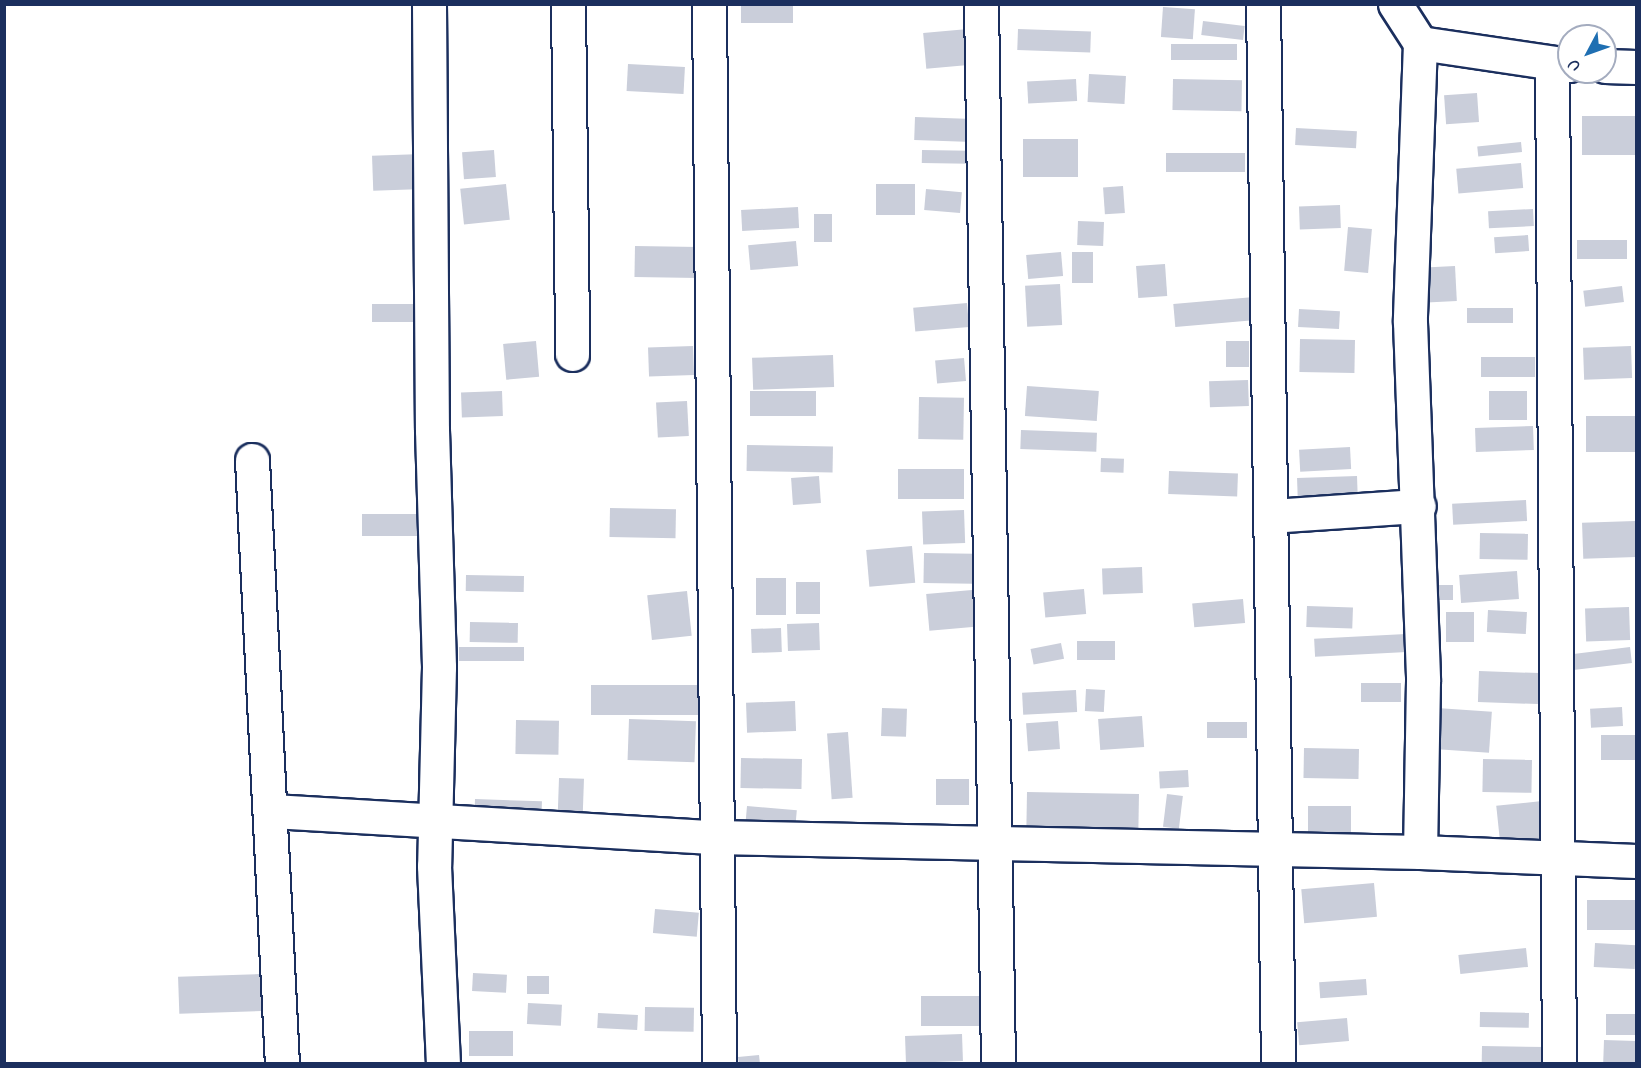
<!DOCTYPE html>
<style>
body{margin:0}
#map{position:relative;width:1641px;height:1068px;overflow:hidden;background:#fff;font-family:Mynerve,sans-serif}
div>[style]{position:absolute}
.building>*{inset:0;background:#caceda;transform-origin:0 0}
.roads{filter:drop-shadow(2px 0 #1b2f5e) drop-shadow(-2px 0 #1b2f5e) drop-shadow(0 2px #1b2f5e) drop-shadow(0 -2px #1b2f5e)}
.street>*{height:33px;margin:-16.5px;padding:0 16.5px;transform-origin:16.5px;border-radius:16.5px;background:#fff}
span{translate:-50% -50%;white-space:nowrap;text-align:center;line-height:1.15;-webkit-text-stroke:4.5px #fff;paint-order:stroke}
.frame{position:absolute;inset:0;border:6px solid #1b2f5e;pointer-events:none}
.north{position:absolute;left:1557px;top:24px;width:60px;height:60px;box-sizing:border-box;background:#fff;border:2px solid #a4acbf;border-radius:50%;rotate:229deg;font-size:16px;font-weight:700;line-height:24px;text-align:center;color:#1b2f5e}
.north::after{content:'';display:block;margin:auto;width:21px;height:27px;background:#1f6fb2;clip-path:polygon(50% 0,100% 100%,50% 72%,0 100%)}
</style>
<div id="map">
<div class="building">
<div style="left:741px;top:4px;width:52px;height:19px"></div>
<div style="left:1163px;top:7px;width:32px;height:30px;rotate:4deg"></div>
<div style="left:1203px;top:21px;width:42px;height:14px;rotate:7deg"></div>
<div style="left:968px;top:29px;width:36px;height:45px;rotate:85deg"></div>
<div style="left:1018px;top:29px;width:73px;height:21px;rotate:2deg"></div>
<div style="left:1237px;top:44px;width:16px;height:66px;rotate:90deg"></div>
<div style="left:628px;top:64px;width:57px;height:27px;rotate:3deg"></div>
<div style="left:1089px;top:74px;width:37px;height:28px;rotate:3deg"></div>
<div style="left:1076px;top:79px;width:22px;height:49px;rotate:87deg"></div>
<div style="left:1173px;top:79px;width:69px;height:31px;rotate:1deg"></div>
<div style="left:1477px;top:93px;width:29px;height:33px;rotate:86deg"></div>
<div style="left:1636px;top:116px;width:39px;height:54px;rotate:90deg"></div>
<div style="left:915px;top:117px;width:51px;height:23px;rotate:2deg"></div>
<div style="left:1296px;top:128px;width:61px;height:17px;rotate:3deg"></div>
<div style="left:1023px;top:139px;width:55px;height:38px"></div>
<div style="left:1521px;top:142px;width:10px;height:44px;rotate:84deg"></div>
<div style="left:494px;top:150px;width:27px;height:32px;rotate:86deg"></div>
<div style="left:922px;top:150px;width:47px;height:13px;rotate:1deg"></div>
<div style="left:1245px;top:153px;width:19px;height:79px;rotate:90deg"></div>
<div style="left:422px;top:154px;width:35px;height:50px;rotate:88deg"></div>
<div style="left:1521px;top:163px;width:25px;height:65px;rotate:85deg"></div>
<div style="left:506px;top:184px;width:36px;height:46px;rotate:84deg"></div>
<div style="left:876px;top:184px;width:39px;height:31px"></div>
<div style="left:1123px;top:186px;width:27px;height:20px;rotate:86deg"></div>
<div style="left:926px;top:189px;width:36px;height:21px;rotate:5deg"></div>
<div style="left:1340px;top:205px;width:23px;height:41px;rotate:88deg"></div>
<div style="left:798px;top:207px;width:21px;height:57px;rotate:87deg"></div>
<div style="left:1533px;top:209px;width:17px;height:45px;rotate:87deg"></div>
<div style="left:814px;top:214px;width:18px;height:28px"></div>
<div style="left:1078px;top:221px;width:26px;height:24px;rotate:2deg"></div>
<div style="left:1348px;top:227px;width:24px;height:44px;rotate:5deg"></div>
<div style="left:1528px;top:235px;width:16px;height:34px;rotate:86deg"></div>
<div style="left:1627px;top:240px;width:19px;height:50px;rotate:90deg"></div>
<div style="left:796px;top:241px;width:25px;height:48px;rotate:85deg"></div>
<div style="left:635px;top:246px;width:64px;height:31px;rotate:1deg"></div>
<div style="left:1061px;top:252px;width:24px;height:35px;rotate:85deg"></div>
<div style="left:1072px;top:252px;width:21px;height:31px"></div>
<div style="left:1165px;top:264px;width:32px;height:29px;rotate:86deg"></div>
<div style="left:1455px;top:266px;width:35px;height:40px;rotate:87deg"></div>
<div style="left:1060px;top:284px;width:41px;height:35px;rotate:87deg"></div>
<div style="left:1622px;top:286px;width:16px;height:39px;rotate:83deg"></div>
<div style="left:1254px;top:297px;width:23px;height:81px;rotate:85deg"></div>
<div style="left:967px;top:303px;width:24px;height:54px;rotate:85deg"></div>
<div style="left:418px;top:304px;width:18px;height:46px;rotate:90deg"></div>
<div style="left:1467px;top:308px;width:46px;height:15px"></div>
<div style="left:1299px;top:309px;width:41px;height:18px;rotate:3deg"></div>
<div style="left:1300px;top:339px;width:55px;height:33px;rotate:1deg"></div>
<div style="left:536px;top:341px;width:36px;height:33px;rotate:85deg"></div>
<div style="left:1226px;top:341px;width:23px;height:26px"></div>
<div style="left:693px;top:346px;width:29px;height:45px;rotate:88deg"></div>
<div style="left:1631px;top:346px;width:32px;height:48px;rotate:88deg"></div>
<div style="left:833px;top:355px;width:32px;height:81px;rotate:88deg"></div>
<div style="left:1481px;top:357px;width:54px;height:20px"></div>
<div style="left:964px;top:358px;width:23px;height:29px;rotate:85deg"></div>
<div style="left:1248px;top:380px;width:26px;height:39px;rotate:88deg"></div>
<div style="left:1027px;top:386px;width:72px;height:30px;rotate:4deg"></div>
<div style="left:502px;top:391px;width:25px;height:41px;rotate:88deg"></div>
<div style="left:816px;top:391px;width:25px;height:66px;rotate:90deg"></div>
<div style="left:1489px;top:391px;width:38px;height:29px"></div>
<div style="left:919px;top:397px;width:45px;height:42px;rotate:1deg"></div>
<div style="left:687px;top:401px;width:35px;height:31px;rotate:87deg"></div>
<div style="left:1586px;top:416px;width:50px;height:36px"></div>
<div style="left:1533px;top:426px;width:24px;height:58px;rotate:88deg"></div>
<div style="left:1021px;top:430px;width:76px;height:19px;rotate:2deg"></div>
<div style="left:747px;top:445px;width:86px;height:26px;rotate:1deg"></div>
<div style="left:1350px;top:447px;width:22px;height:51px;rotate:87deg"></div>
<div style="left:1101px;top:458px;width:23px;height:14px;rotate:2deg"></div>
<div style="left:898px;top:469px;width:66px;height:30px"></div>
<div style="left:1169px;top:471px;width:69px;height:23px;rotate:2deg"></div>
<div style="left:819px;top:476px;width:27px;height:28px;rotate:86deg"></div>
<div style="left:1357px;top:476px;width:23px;height:60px;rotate:88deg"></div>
<div style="left:1526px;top:500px;width:21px;height:74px;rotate:87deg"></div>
<div style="left:610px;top:508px;width:66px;height:29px;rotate:1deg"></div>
<div style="left:964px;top:510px;width:33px;height:42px;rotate:88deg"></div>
<div style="left:362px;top:514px;width:63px;height:22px"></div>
<div style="left:1635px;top:521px;width:36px;height:53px;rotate:88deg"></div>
<div style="left:1480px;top:533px;width:48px;height:26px;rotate:1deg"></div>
<div style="left:912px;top:546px;width:37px;height:46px;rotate:85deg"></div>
<div style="left:924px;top:553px;width:50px;height:30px;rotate:1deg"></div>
<div style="left:1142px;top:567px;width:26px;height:40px;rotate:88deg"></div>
<div style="left:1517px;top:571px;width:28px;height:58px;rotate:86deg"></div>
<div style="left:466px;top:575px;width:58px;height:16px;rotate:1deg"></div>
<div style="left:756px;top:578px;width:30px;height:37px"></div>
<div style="left:796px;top:582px;width:24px;height:32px"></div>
<div style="left:1453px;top:585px;width:15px;height:26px;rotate:90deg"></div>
<div style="left:1084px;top:589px;width:25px;height:41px;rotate:85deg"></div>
<div style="left:972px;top:590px;width:37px;height:46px;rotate:85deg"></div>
<div style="left:687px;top:591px;width:45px;height:40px;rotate:84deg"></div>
<div style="left:1243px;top:599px;width:24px;height:51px;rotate:85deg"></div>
<div style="left:1307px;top:606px;width:46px;height:21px;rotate:2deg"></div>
<div style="left:1629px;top:607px;width:33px;height:44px;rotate:88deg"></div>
<div style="left:1488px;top:610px;width:39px;height:22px;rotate:3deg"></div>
<div style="left:1474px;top:612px;width:30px;height:28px;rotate:90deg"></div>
<div style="left:470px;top:622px;width:48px;height:20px;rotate:1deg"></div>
<div style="left:819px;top:623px;width:27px;height:32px;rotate:88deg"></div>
<div style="left:781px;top:628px;width:24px;height:30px;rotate:88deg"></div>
<div style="left:1406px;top:634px;width:18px;height:92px;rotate:87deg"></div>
<div style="left:1115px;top:641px;width:19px;height:38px;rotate:90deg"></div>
<div style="left:1061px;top:643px;width:16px;height:31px;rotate:79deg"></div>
<div style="left:524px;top:647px;width:14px;height:65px;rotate:90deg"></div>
<div style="left:1630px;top:647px;width:16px;height:61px;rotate:83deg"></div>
<div style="left:1479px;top:671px;width:60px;height:31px;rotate:2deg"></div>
<div style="left:1361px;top:683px;width:40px;height:19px"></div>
<div style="left:591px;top:685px;width:111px;height:30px"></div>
<div style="left:1086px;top:689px;width:19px;height:22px;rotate:3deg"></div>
<div style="left:1076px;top:690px;width:22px;height:54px;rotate:87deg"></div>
<div style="left:795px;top:701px;width:30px;height:49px;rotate:88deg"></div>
<div style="left:1622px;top:707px;width:19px;height:32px;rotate:87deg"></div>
<div style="left:882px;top:708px;width:25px;height:28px;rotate:2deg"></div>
<div style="left:1437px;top:708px;width:55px;height:41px;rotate:4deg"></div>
<div style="left:1142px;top:716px;width:31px;height:44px;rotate:86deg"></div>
<div style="left:629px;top:719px;width:67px;height:41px;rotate:2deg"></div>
<div style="left:516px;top:720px;width:43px;height:34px;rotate:1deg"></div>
<div style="left:1058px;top:721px;width:28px;height:32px;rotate:86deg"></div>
<div style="left:1207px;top:722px;width:40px;height:16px"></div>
<div style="left:848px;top:732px;width:66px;height:21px;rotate:86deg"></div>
<div style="left:1636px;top:735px;width:25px;height:35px;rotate:90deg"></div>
<div style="left:1304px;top:748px;width:55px;height:30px;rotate:1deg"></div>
<div style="left:741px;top:758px;width:61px;height:30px;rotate:1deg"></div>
<div style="left:1483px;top:759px;width:49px;height:33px;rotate:1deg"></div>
<div style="left:1188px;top:770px;width:17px;height:29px;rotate:87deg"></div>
<div style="left:559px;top:778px;width:25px;height:44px;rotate:2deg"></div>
<div style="left:969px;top:779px;width:26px;height:33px;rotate:90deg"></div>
<div style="left:1027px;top:792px;width:112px;height:41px;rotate:1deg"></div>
<div style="left:1167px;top:794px;width:16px;height:33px;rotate:7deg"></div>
<div style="left:475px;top:799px;width:67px;height:20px;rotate:2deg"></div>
<div style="left:1542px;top:801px;width:45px;height:46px;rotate:84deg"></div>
<div style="left:747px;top:806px;width:50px;height:20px;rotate:5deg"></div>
<div style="left:1308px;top:806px;width:43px;height:32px"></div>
<div style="left:1374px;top:883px;width:34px;height:73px;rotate:85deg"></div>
<div style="left:1636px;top:900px;width:30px;height:49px;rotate:90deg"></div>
<div style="left:655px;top:909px;width:44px;height:24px;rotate:5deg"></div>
<div style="left:1595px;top:943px;width:41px;height:24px;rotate:3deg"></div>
<div style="left:1526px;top:948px;width:19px;height:68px;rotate:84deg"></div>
<div style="left:473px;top:973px;width:34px;height:18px;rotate:3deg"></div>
<div style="left:260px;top:974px;width:37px;height:82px;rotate:88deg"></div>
<div style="left:527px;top:976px;width:22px;height:18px"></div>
<div style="left:1366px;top:979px;width:16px;height:47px;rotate:86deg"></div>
<div style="left:982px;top:996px;width:30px;height:61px;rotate:90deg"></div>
<div style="left:528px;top:1003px;width:34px;height:21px;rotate:3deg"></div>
<div style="left:645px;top:1007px;width:49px;height:24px;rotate:1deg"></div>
<div style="left:1480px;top:1012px;width:49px;height:15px;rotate:1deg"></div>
<div style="left:598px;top:1013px;width:40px;height:15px;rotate:3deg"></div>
<div style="left:1636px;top:1014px;width:21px;height:30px;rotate:90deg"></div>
<div style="left:1347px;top:1018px;width:23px;height:50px;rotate:85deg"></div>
<div style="left:469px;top:1031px;width:44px;height:25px"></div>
<div style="left:962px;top:1034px;width:27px;height:57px;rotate:88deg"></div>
<div style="left:1604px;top:1040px;width:32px;height:24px;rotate:2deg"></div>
<div style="left:1482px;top:1046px;width:64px;height:18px;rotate:1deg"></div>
<div style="clip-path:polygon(759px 1055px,760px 1064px,739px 1064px,738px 1057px)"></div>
</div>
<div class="roads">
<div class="street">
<div style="left:429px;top:4px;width:426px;rotate:89.6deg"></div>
<div style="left:432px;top:430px;width:237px;rotate:88.3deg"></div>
<div style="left:439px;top:667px;width:199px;rotate:91.4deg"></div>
<div style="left:434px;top:866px;width:198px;rotate:87.4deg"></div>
<div style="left:568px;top:4px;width:350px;rotate:89.3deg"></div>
<div style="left:709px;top:4px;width:1060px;rotate:89.46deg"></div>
<div style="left:981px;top:4px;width:1060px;rotate:89.08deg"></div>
<div style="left:1263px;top:4px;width:1060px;rotate:89.19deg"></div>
<div style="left:1395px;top:4px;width:46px;rotate:57.3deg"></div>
<div style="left:1420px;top:43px;width:151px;rotate:8.4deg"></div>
<div style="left:1420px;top:43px;width:279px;rotate:92.1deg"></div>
<div style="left:1410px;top:322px;width:359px;rotate:87.9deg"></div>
<div style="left:1423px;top:681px;width:171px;rotate:91deg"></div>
<div style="left:1552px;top:64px;width:1000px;rotate:89.6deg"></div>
<div style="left:1605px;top:66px;width:31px;rotate:2deg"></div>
<div style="left:252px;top:460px;width:605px;rotate:87.16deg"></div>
<div style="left:1271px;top:516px;width:148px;rotate:-3.9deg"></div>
<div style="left:272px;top:811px;width:445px;rotate:3.4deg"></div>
<div style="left:716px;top:837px;width:704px;rotate:1.22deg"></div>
<div style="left:1420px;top:852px;width:216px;rotate:2.4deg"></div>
</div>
</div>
<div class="frame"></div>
<div class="north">U</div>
</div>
